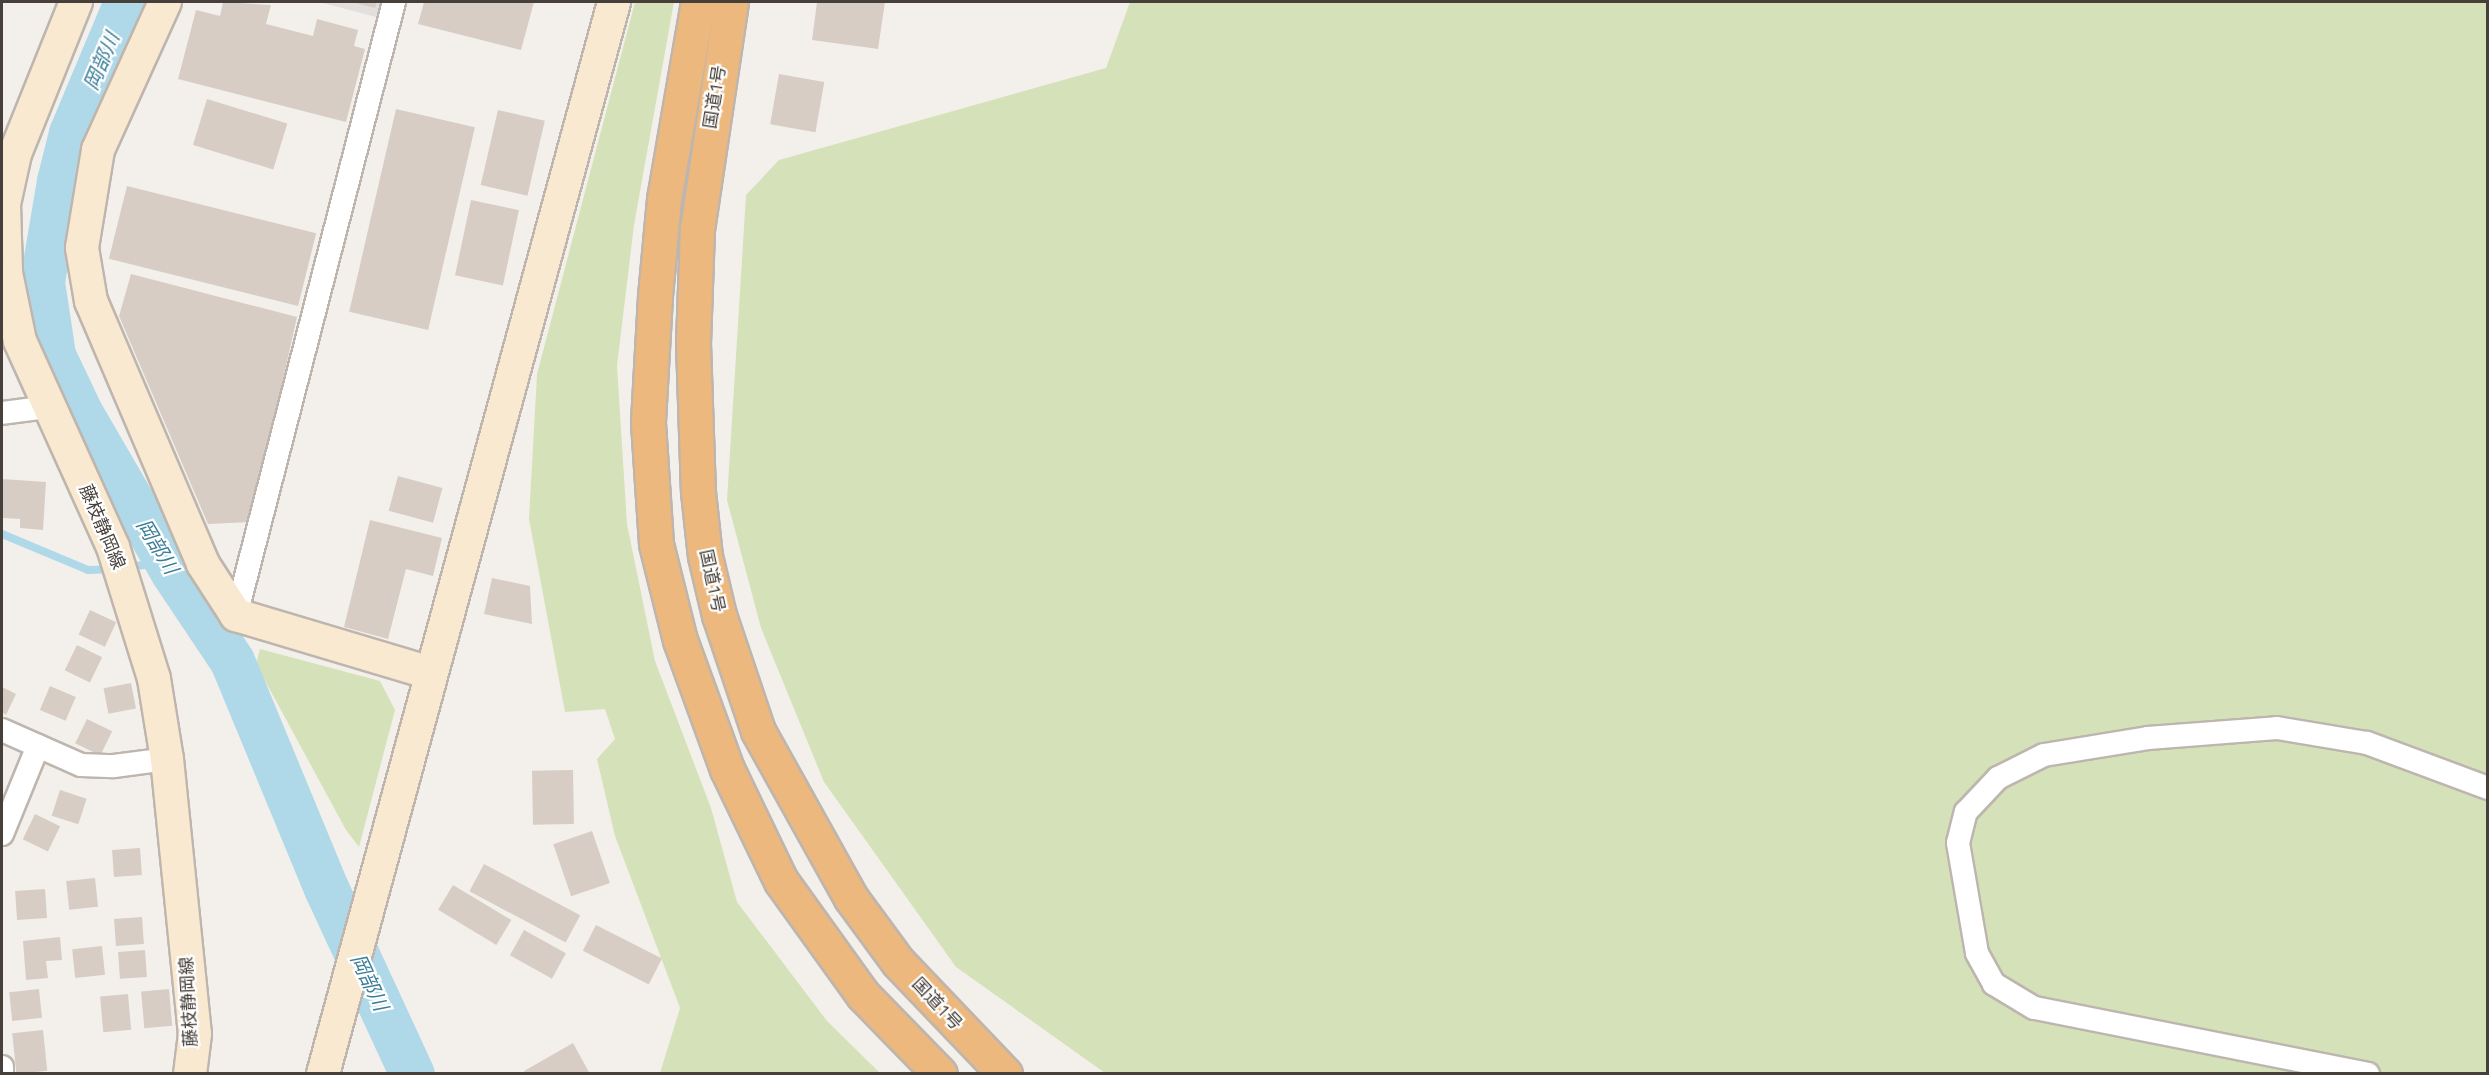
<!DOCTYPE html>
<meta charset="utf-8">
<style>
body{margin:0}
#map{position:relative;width:2489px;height:1075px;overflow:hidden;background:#f3f0eb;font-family:"Titillium Web","Noto Sans JP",sans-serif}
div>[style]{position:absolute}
.industrial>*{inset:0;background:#e3dfdc}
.green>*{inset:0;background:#d5e2b9}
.stream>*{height:8px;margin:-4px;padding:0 4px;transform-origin:4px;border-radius:4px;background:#afd9e8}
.river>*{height:45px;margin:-22.5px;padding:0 22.5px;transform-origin:22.5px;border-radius:22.5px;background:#afd9e8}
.building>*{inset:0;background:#d7cdc5;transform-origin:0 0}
.roads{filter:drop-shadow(2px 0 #beb6ae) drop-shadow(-2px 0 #beb6ae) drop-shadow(0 2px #beb6ae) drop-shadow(0 -2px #beb6ae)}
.street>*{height:22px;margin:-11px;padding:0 11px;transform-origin:11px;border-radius:11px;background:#fff}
.secondary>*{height:32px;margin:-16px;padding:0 16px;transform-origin:16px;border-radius:16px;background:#f8e9d0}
.highway>*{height:33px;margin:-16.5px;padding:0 16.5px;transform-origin:16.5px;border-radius:16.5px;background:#edb87d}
span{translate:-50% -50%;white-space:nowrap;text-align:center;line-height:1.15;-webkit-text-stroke:4.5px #fff;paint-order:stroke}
.street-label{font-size:18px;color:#47403a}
.water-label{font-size:20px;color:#3a7d97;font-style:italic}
.frame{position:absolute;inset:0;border:3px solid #47403a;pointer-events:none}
</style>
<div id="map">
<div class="industrial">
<div style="clip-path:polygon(319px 2px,384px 2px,380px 18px)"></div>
</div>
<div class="green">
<div style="clip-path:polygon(635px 2px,674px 2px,634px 225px,617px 366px,627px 524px,655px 661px,711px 808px,737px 902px,827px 1021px,880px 1073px,660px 1073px,680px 1008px,615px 836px,597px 759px,615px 739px,605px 709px,565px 712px,529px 519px,537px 374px)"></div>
<div style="clip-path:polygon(1130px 2px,2487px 2px,2487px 1073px,1105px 1073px,956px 967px,824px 782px,761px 628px,727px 500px,746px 195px,779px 160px,1106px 68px)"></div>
<div style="clip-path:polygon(260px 649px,380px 681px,395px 710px,359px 847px,346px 830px,256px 664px)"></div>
</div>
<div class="stream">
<div style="left:2px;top:534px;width:93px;rotate:22.7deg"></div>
<div style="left:88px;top:570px;width:25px;rotate:-2deg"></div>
<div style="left:128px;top:567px;width:26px;rotate:-7deg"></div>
<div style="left:154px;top:564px;width:19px;rotate:21deg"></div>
</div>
<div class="river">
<div style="left:126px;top:2px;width:142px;rotate:112.8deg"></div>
<div style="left:71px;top:133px;width:49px;rotate:104deg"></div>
<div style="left:59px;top:181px;width:102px;rotate:99.6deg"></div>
<div style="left:42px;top:282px;width:74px;rotate:81.4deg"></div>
<div style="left:53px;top:355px;width:63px;rotate:64.7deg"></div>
<div style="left:80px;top:412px;width:184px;rotate:59.9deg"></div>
<div style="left:172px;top:571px;width:108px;rotate:56.3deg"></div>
<div style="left:232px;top:661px;width:246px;rotate:67.5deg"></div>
<div style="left:326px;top:888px;width:205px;rotate:65.2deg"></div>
</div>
<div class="building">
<div style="clip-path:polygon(223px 2px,271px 5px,266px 24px,313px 36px,317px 19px,358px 30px,354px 46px,365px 49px,346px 122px,178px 79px,196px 10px,220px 16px)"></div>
<div style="clip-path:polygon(352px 2px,377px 2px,375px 8px)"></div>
<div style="clip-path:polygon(424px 2px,534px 2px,521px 50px,418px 24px)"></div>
<div style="clip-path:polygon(817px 2px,885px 2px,878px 49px,812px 40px)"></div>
<div style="left:779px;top:74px;width:46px;height:51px;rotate:10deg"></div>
<div style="left:207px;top:99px;width:84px;height:48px;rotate:17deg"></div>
<div style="left:396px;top:109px;width:81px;height:208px;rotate:13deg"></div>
<div style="left:498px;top:110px;width:48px;height:77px;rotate:13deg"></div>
<div style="left:127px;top:186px;width:195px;height:75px;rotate:14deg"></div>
<div style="left:471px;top:200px;width:49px;height:77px;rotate:12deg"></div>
<div style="clip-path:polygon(131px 274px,297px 317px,251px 522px,208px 524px,119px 316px)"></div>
<div style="left:398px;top:476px;width:46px;height:36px;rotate:15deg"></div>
<div style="clip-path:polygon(2px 479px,46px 482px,43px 530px,20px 528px,20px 519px,2px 518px)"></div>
<div style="clip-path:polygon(370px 520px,442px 538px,433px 576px,406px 569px,388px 639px,344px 627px)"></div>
<div style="clip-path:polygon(492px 578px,530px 586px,532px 624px,484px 614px)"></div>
<div style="left:90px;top:610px;width:29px;height:27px;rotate:25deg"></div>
<div style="left:77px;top:645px;width:28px;height:28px;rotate:26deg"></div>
<div style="left:131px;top:683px;width:26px;height:28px;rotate:79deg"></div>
<div style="left:50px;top:686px;width:28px;height:26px;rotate:23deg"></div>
<div style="clip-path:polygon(2px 687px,16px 694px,6px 715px,2px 712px)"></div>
<div style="left:87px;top:719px;width:28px;height:27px;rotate:26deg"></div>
<div style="left:573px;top:770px;width:54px;height:41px;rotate:89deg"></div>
<div style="left:60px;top:790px;width:28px;height:27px;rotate:18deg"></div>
<div style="left:35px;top:814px;width:28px;height:28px;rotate:26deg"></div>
<div style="left:592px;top:831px;width:55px;height:41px;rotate:71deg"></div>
<div style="left:140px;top:848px;width:27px;height:28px;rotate:86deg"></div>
<div style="left:484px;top:864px;width:109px;height:31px;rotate:28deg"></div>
<div style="left:95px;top:878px;width:29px;height:29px;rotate:84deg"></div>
<div style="left:453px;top:885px;width:68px;height:29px;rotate:31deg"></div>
<div style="left:45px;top:889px;width:29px;height:30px;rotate:86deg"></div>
<div style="left:142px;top:917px;width:27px;height:28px;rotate:86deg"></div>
<div style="left:596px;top:925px;width:74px;height:29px;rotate:27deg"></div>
<div style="left:524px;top:930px;width:48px;height:29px;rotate:29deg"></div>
<div style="clip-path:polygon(60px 937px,62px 960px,46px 961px,48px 978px,26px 980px,23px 941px)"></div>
<div style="left:102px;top:946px;width:29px;height:30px;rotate:84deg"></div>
<div style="left:145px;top:950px;width:27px;height:27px;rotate:86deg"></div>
<div style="left:39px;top:989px;width:29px;height:30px;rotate:84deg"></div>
<div style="left:169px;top:989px;width:37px;height:28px;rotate:85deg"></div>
<div style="left:128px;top:994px;width:36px;height:28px;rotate:85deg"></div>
<div style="left:43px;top:1030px;width:41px;height:31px;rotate:84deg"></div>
<div style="clip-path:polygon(573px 1043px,590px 1074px,526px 1074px,524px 1071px)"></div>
</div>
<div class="roads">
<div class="street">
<div style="left:2px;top:413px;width:46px;rotate:-7.4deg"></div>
<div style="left:236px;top:615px;width:633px;rotate:-75.55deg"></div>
<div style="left:2px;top:730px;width:86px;rotate:23.9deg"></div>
<div style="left:81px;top:765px;width:33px;rotate:2deg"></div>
<div style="left:114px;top:766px;width:53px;rotate:-7.5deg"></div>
<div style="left:2px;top:834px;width:95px;rotate:-67.8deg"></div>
<div style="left:2px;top:1067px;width:7px;rotate:90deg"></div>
<div style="left:2368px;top:1074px;width:340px;rotate:-168.8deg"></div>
<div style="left:2034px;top:1008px;width:47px;rotate:-149deg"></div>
<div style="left:1994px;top:984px;width:35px;rotate:-119deg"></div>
<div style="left:1977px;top:953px;width:112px;rotate:-99.8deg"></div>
<div style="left:1958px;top:843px;width:32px;rotate:-76deg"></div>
<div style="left:1966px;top:812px;width:47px;rotate:-46.7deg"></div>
<div style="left:1998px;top:778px;width:51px;rotate:-26.6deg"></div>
<div style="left:2044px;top:755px;width:105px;rotate:-9.3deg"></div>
<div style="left:2148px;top:738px;width:129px;rotate:-4.4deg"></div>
<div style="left:2277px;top:728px;width:91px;rotate:9.5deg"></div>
<div style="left:2367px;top:743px;width:129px;rotate:20.4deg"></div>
</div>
<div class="secondary">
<div style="left:76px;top:2px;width:164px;rotate:111.9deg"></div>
<div style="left:15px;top:154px;width:51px;rotate:102.4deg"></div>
<div style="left:4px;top:204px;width:69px;rotate:88.3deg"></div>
<div style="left:6px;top:273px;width:69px;rotate:78.4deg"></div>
<div style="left:20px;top:341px;width:226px;rotate:65.7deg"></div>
<div style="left:113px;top:547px;width:138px;rotate:72.7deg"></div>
<div style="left:154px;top:679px;width:81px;rotate:80.8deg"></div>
<div style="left:167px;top:759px;width:276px;rotate:84.2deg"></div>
<div style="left:195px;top:1034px;width:40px;rotate:97.1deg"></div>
<div style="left:165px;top:2px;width:162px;rotate:114.4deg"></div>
<div style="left:98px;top:150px;width:99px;rotate:99.3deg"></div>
<div style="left:82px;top:248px;width:54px;rotate:80.4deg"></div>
<div style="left:91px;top:301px;width:286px;rotate:66.9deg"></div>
<div style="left:203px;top:564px;width:61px;rotate:57.1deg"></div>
<div style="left:236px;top:615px;width:203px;rotate:16.6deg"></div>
<div style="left:323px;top:1074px;width:1111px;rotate:-74.81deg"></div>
</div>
<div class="highway">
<div style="left:698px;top:2px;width:200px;rotate:99.8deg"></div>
<div style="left:664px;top:199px;width:97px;rotate:95.3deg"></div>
<div style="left:655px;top:296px;width:127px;rotate:93.2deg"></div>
<div style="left:648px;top:423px;width:121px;rotate:86.2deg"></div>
<div style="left:656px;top:544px;width:99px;rotate:76deg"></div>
<div style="left:680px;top:640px;width:137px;rotate:70deg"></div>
<div style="left:727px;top:769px;width:124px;rotate:64.3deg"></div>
<div style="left:781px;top:881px;width:140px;rotate:54.3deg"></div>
<div style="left:863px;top:995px;width:110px;rotate:45.7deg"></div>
<div style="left:731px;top:2px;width:230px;rotate:98.5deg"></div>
<div style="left:697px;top:229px;width:114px;rotate:92deg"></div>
<div style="left:693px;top:343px;width:149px;rotate:88.1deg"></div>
<div style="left:698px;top:492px;width:64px;rotate:83.8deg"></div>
<div style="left:705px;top:556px;width:61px;rotate:76.7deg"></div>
<div style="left:719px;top:615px;width:122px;rotate:71.4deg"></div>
<div style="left:758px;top:731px;width:191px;rotate:60.9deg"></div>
<div style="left:851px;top:898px;width:79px;rotate:53.7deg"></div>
<div style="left:898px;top:962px;width:155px;rotate:46.3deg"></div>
</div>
</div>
<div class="street-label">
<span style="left:715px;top:97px;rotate:-81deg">国道1号</span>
<span style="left:102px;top:527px;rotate:67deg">藤枝静岡線</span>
<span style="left:712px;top:581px;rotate:78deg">国道1号</span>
<span style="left:189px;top:1002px;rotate:-93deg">藤枝静岡線</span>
<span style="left:937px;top:1004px;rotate:47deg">国道1号</span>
</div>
<div class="water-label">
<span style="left:101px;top:61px;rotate:-67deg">岡部川</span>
<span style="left:158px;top:546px;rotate:59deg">岡部川</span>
<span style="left:370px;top:982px;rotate:65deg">岡部川</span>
</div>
<div class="frame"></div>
</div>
